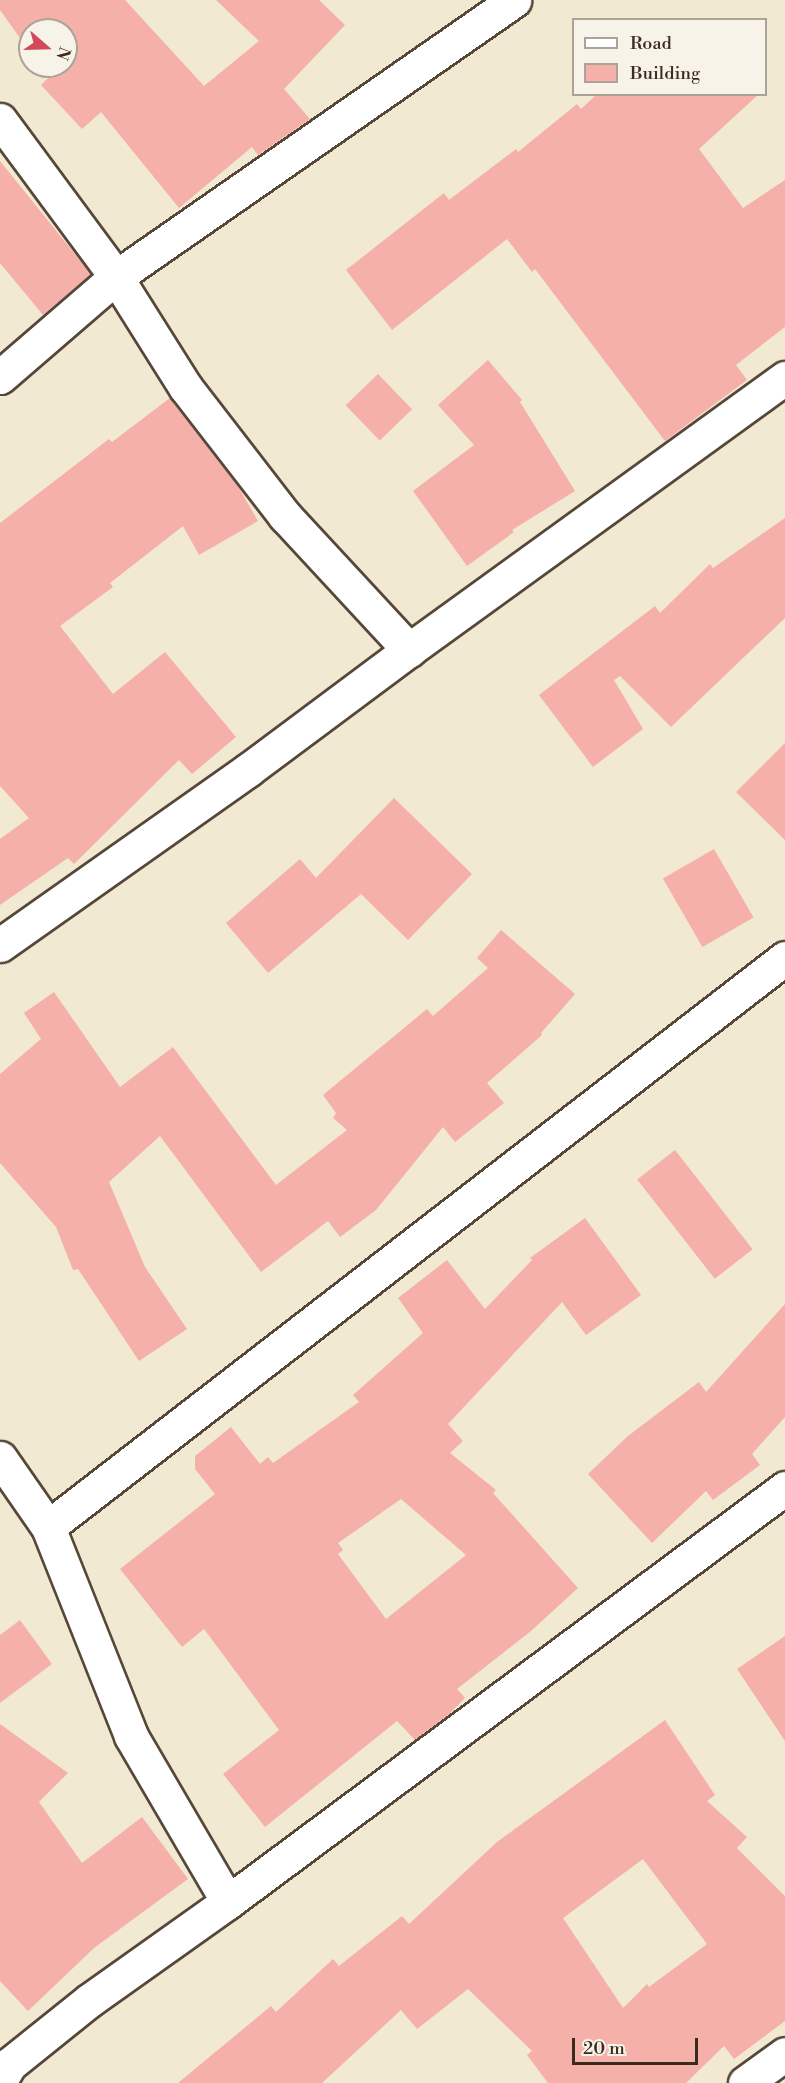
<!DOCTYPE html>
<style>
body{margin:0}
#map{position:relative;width:785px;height:2083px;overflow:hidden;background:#f1e9d2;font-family:"Libre Bodoni",serif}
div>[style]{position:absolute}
.building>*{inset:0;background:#f5b0aa;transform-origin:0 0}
.roads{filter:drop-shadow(2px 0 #564739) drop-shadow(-2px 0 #564739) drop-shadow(0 2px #564739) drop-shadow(0 -2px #564739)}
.minor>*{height:33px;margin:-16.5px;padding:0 16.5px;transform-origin:16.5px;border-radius:16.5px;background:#fff}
span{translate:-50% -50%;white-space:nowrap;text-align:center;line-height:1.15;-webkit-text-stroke:6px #f7f3e8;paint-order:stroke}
.legend{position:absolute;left:572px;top:18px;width:195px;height:78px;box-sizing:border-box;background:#f7f3e8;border:2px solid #aca397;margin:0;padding:8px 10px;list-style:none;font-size:18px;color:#3b2a1e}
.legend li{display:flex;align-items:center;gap:12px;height:30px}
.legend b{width:30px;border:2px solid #aca397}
.north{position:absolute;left:18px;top:18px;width:60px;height:60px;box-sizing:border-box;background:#f7f3e8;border:2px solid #aca397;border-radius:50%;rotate:110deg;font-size:16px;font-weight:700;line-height:24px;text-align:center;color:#3b2a1e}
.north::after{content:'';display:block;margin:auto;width:21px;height:27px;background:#d1495b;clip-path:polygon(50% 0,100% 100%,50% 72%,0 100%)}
.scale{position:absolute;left:572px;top:2038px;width:126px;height:27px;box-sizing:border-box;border:3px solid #3b2a1e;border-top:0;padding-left:8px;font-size:18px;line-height:21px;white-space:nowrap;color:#3b2a1e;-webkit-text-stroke:4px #f7f3e8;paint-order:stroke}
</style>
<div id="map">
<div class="building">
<div style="clip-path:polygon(0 0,125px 0,204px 86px,259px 41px,216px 0,319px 0,345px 25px,284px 89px,310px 119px,258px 155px,252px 147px,179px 208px,101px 112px,82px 129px,41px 85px,48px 78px,40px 66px,66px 66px,66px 30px,30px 30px,30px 52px,0 10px)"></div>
<div style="clip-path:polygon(597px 94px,759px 94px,699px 149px,743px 208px,785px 180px,785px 327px,736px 365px,747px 380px,665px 441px,535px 269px,532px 272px,507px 239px,392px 330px,346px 270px,444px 193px,449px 200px,516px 149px,518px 152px,577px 104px,581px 109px)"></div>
<div style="clip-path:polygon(0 161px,91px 274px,43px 315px,0 263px)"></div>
<div style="clip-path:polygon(488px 360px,522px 400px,520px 402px,575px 491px,512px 530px,514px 532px,467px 566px,413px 491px,474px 445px,438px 405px)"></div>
<div style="left:378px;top:374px;width:49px;height:45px;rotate:46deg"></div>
<div style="clip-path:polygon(170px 398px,239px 488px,258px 521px,199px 555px,183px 526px,110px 583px,113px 587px,60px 626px,113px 694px,165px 652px,236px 737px,192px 774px,179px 760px,74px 864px,68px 858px,0 905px,0 839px,29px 818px,0 786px,0 523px,109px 439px,112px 442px)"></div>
<div style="clip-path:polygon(785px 518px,785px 618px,671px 727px,620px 676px,614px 680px,643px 729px,593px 767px,539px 695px,655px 606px,660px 613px,710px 564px,713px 568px)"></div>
<div style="clip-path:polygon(785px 743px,785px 840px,736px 792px)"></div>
<div style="clip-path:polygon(394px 798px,472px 874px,408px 940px,361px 894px,268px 973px,226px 923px,300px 859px,316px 878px)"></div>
<div style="left:714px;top:849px;width:79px;height:59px;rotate:60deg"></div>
<div style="clip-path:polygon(501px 930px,575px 994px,541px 1033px,542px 1035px,487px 1083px,504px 1103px,455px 1142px,443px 1127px,376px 1210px,340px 1237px,328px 1221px,261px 1272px,160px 1136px,109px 1182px,145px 1267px,187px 1329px,139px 1361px,78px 1269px,73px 1270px,56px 1227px,0 1163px,0 1074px,41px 1039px,24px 1013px,54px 992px,120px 1087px,173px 1047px,276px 1185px,347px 1130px,333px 1118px,336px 1113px,323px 1095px,427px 1009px,433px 1016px,488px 968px,477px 958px)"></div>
<div style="left:675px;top:1150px;width:126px;height:48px;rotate:52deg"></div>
<div style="clip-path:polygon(evenodd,585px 1218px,641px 1295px,586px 1335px,562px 1302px,448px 1424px,463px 1441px,450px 1453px,496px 1490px,493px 1493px,578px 1588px,531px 1631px,457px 1689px,465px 1698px,448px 1715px,415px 1740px,397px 1721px,265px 1827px,223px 1774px,279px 1730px,204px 1629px,182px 1647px,120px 1569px,215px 1494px,195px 1469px,195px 1456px,231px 1427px,260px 1464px,268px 1457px,273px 1463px,359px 1402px,353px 1395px,423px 1333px,398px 1298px,447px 1260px,485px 1309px,532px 1260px,530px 1258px,585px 1218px,401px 1499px,466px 1555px,386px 1619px,338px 1554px,343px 1550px,338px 1543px,401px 1499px)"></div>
<div style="clip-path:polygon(785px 1304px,785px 1417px,752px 1454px,760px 1465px,713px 1500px,706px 1491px,652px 1543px,588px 1474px,628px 1436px,699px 1382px,706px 1392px)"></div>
<div style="clip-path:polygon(20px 1620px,52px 1664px,0 1703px,0 1635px)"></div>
<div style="clip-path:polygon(785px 1636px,785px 1741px,737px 1669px)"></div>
<div style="clip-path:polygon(evenodd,665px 1720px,715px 1795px,707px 1801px,747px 1837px,737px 1848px,785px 1896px,785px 2021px,734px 2059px,724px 2046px,686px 2083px,548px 2083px,527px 2055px,532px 2051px,468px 1989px,417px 2029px,401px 2010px,322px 2083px,178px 2083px,271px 2006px,276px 2012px,333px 1959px,339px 1966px,402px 1916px,409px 1924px,497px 1842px,665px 1720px,643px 1859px,707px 1944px,649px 1987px,647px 1984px,623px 2008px,563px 1918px,643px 1859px)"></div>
<div style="clip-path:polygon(0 1724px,68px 1773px,39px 1802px,82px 1863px,142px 1817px,188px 1879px,94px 1948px,28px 2011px,0 1981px)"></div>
</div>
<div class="roads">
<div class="minor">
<div style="left:0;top:120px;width:195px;rotate:53.5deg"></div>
<div style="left:116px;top:277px;width:131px;rotate:57.8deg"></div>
<div style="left:186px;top:388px;width:162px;rotate:52.3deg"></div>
<div style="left:285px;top:516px;width:183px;rotate:47.2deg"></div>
<div style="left:0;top:377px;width:153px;rotate:-40.8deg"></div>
<div style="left:116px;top:277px;width:485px;rotate:-34.8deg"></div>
<div style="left:0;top:945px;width:304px;rotate:-35.2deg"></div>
<div style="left:248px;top:770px;width:201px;rotate:-36.7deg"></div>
<div style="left:409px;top:650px;width:464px;rotate:-35.9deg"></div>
<div style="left:0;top:1458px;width:84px;rotate:55.2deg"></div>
<div style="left:48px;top:1527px;width:225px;rotate:68.3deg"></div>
<div style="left:131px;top:1736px;width:192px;rotate:59.7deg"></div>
<div style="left:48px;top:1527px;width:931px;rotate:-37.67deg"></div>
<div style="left:0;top:2081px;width:20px;rotate:-60deg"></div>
<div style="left:10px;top:2064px;width:102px;rotate:-38.7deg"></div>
<div style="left:90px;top:2000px;width:169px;rotate:-35.4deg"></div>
<div style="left:228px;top:1902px;width:694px;rotate:-36.62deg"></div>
<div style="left:745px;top:2083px;width:49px;rotate:-35.9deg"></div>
</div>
</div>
<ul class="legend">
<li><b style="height:8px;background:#fff"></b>Road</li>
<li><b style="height:16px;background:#f5b0aa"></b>Building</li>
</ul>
<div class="north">N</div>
<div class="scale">20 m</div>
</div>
